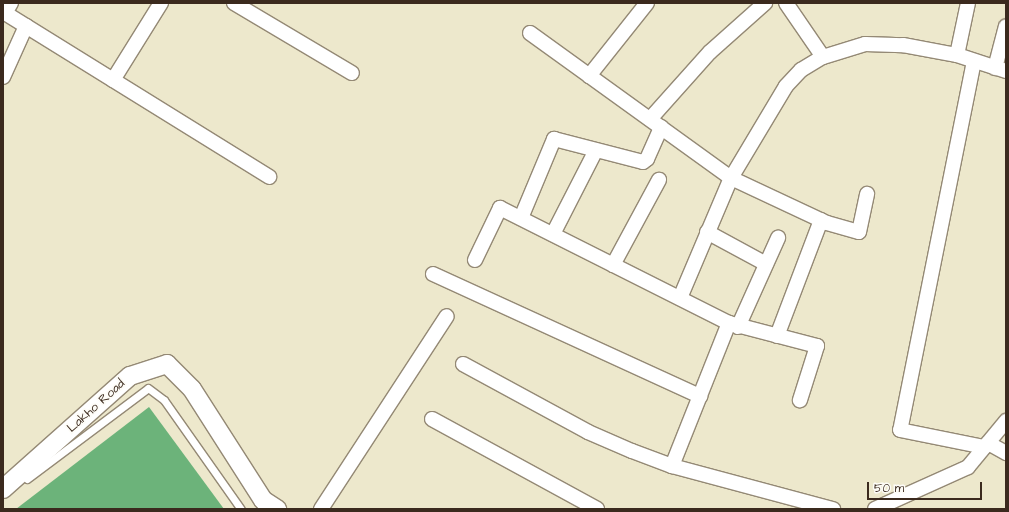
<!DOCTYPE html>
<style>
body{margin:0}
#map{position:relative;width:1009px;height:512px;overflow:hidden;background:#ede8cc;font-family:"Architects Daughter",sans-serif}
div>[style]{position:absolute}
.forest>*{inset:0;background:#6cb37a}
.roads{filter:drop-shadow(1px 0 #948975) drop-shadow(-1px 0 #948975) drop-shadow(0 1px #948975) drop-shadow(0 -1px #948975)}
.service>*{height:7px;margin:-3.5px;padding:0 3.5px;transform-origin:3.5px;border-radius:3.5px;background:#fff}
.minor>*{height:14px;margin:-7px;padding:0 7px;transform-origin:7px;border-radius:7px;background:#fff}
.tertiary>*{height:18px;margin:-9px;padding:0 9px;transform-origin:9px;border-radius:9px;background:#fff}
span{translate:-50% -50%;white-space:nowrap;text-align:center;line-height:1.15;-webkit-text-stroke:3.5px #fdfcf7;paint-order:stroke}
.street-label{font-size:13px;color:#3b2a1e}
.frame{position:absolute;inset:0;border:4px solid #3b2a1e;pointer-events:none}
.scale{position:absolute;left:867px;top:482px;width:115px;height:18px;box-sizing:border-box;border:2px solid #3b2a1e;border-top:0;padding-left:5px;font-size:12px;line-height:14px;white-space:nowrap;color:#3b2a1e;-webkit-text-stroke:3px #fdfcf7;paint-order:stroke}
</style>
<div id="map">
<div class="forest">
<div style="clip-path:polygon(149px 407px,224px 509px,16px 509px)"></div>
</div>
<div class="roads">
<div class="service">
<div style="left:27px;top:479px;width:151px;rotate:-36.9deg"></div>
<div style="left:148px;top:388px;width:20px;rotate:37deg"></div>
<div style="left:164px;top:400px;width:133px;rotate:54.8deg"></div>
</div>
<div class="minor">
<div style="left:11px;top:3px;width:12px;rotate:121deg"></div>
<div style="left:5px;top:13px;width:311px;rotate:31.8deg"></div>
<div style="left:234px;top:3px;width:137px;rotate:30.7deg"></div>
<div style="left:786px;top:3px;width:65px;rotate:55.6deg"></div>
<div style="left:530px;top:33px;width:248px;rotate:35.8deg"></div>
<div style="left:731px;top:178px;width:106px;rotate:25.1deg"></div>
<div style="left:827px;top:223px;width:33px;rotate:16deg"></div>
<div style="left:859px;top:232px;width:39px;rotate:-78deg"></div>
<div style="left:957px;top:55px;width:53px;rotate:-78.1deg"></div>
<div style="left:974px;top:61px;width:376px;rotate:101.3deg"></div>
<div style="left:900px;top:430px;width:86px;rotate:11.4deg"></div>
<div style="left:995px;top:68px;width:43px;rotate:-75.3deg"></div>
<div style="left:589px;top:76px;width:93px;rotate:-51.5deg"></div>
<div style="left:3px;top:77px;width:56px;rotate:-65.7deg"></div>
<div style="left:113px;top:80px;width:91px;rotate:-58.1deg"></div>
<div style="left:650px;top:119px;width:90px;rotate:-48.2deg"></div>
<div style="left:710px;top:52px;width:74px;rotate:-41.7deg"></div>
<div style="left:521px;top:218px;width:86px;rotate:-67.3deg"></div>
<div style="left:554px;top:139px;width:92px;rotate:14.5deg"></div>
<div style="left:643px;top:162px;width:5px;rotate:-37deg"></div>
<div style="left:647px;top:159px;width:35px;rotate:-66deg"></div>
<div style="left:707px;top:232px;width:67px;rotate:28.5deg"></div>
<div style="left:553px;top:234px;width:94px;rotate:-62.9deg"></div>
<div style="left:475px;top:260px;width:58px;rotate:-64.3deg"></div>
<div style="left:500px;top:208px;width:256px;rotate:26.7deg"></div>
<div style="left:729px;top:323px;width:91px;rotate:14.6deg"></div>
<div style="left:817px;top:346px;width:57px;rotate:107.5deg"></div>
<div style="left:613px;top:265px;width:97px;rotate:-61.6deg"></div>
<div style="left:433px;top:274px;width:294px;rotate:24.6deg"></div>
<div style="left:680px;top:298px;width:130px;rotate:-67deg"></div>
<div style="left:731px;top:178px;width:107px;rotate:-59.1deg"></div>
<div style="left:786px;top:86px;width:22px;rotate:-47deg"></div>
<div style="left:801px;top:70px;width:26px;rotate:-31deg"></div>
<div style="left:823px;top:57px;width:44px;rotate:-17.2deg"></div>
<div style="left:865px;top:44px;width:38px;rotate:2deg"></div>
<div style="left:903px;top:45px;width:55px;rotate:10.5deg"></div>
<div style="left:957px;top:55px;width:52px;rotate:18.1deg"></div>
<div style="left:738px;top:327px;width:98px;rotate:-65.8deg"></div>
<div style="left:777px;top:336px;width:124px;rotate:-69.2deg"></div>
<div style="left:463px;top:364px;width:142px;rotate:28.5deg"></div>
<div style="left:588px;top:432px;width:48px;rotate:23.4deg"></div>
<div style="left:632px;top:451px;width:43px;rotate:20.6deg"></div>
<div style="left:672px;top:466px;width:167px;rotate:15deg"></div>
<div style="left:432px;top:419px;width:188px;rotate:28.6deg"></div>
<div style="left:988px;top:443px;width:21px;rotate:29deg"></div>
<div style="left:672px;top:466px;width:154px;rotate:-68.3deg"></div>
<div style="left:321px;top:509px;width:230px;rotate:-56.9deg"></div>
<div style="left:875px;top:509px;width:102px;rotate:-24.3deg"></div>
<div style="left:968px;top:467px;width:60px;rotate:-50.4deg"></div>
</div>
<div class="tertiary">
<div style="left:3px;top:489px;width:170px;rotate:-41.7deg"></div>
<div style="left:130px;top:376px;width:39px;rotate:-18deg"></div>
<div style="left:167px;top:364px;width:35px;rotate:45deg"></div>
<div style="left:192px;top:389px;width:132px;rotate:57.4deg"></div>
<div style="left:263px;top:500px;width:17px;rotate:33deg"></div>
</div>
</div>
<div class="street-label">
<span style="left:96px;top:406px;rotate:-42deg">Lakho Road</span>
</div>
<div class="frame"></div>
<div class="scale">50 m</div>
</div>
